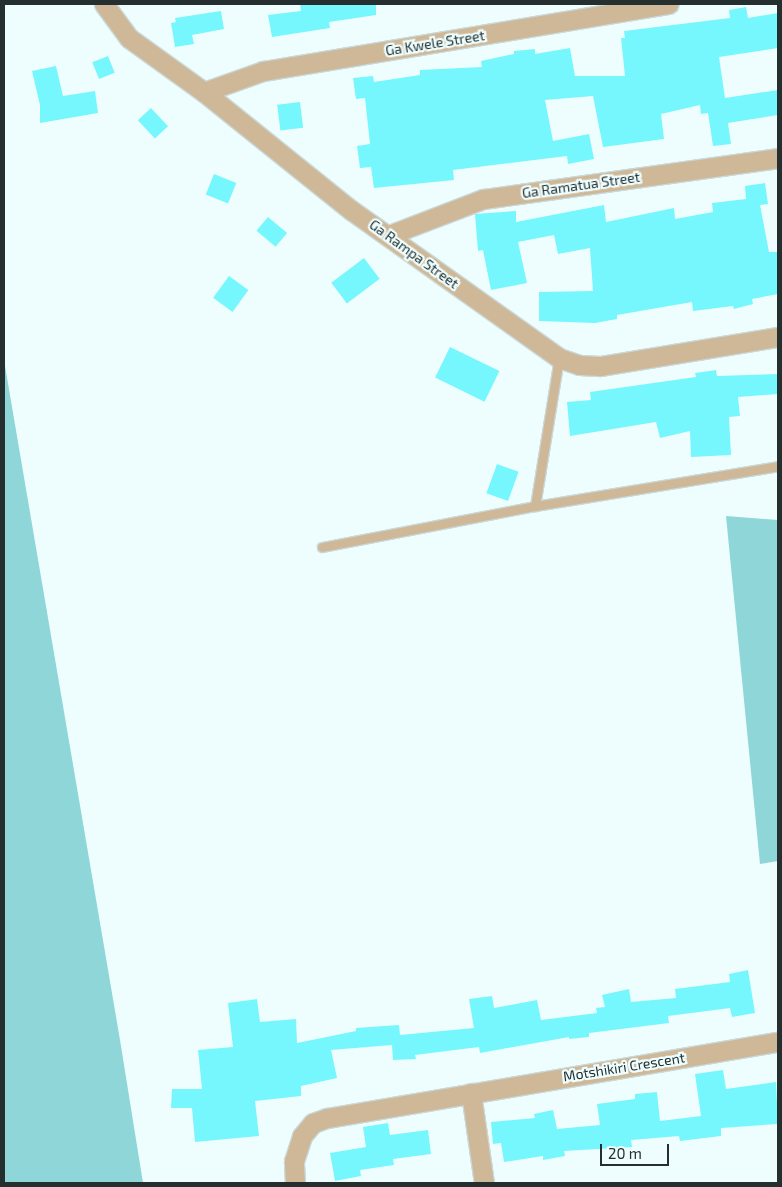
<!DOCTYPE html>
<style>
body{margin:0}
#map{position:relative;width:782px;height:1187px;overflow:hidden;background:#eefeff;font-family:"Exo 2",sans-serif}
div>[style]{position:absolute}
.green>*{inset:0;background:#8fd6d9}
.building>*{inset:0;background:#76f7fd;transform-origin:0 0}
.roads{filter:drop-shadow(1px 0 #cad9da) drop-shadow(-1px 0 #cad9da) drop-shadow(0 1px #cad9da) drop-shadow(0 -1px #cad9da)}
.lane>*{height:9px;margin:-4.5px;padding:0 4.5px;transform-origin:4.5px;border-radius:4.5px;background:#cfb897}
.street>*{height:19px;margin:-9.5px;padding:0 9.5px;transform-origin:9.5px;border-radius:9.5px;background:#cfb897}
span{translate:-50% -50%;white-space:nowrap;text-align:center;line-height:1.15;-webkit-text-stroke:4.5px #eefeff;paint-order:stroke}
.street-label{font-size:14px;color:#252f30}
.frame{position:absolute;inset:0;border:5px solid #252f30;pointer-events:none}
.scale{position:absolute;left:600px;top:1144px;width:69px;height:22px;box-sizing:border-box;border:2px solid #252f30;border-top:0;padding-left:6px;font-size:15px;line-height:18px;white-space:nowrap;color:#252f30;-webkit-text-stroke:4px #eefeff;paint-order:stroke}
</style>
<div id="map">
<div class="green">
<div style="clip-path:polygon(4px 360px,120px 1040px,143px 1183px,4px 1183px)"></div>
<div style="clip-path:polygon(726px 516px,778px 520px,778px 861px,760px 864px)"></div>
</div>
<div class="building">
<div style="clip-path:polygon(300px 4px,376px 4px,376px 15px,329px 22px,330px 28px,272px 37px,268px 15px,301px 11px)"></div>
<div style="clip-path:polygon(746px 7px,748px 18px,778px 13px,778px 48px,719px 57px,725px 98px,778px 90px,778px 115px,728px 123px,731px 144px,713px 146px,708px 113px,701px 114px,700px 105px,661px 114px,664px 139px,603px 147px,593px 96px,545px 100px,553px 141px,589px 134px,594px 159px,568px 164px,567px 156px,453px 170px,454px 180px,374px 188px,371px 167px,360px 168px,357px 146px,370px 144px,365px 98px,356px 99px,353px 78px,373px 76px,374px 82px,420px 75px,420px 70px,482px 67px,481px 61px,514px 54px,514px 51px,535px 49px,535px 54px,570px 48px,575px 76px,625px 76px,621px 38px,625px 38px,624px 31px,730px 18px,729px 10px)"></div>
<div style="clip-path:polygon(221px 11px,224px 29px,192px 35px,194px 44px,175px 47px,171px 23px,176px 22px,175px 18px)"></div>
<div style="left:108px;top:56px;width:18px;height:17px;rotate:68deg"></div>
<div style="clip-path:polygon(56px 66px,63px 96px,95px 91px,98px 113px,40px 123px,40px 105px,32px 71px)"></div>
<div style="left:300px;top:102px;width:26px;height:23px;rotate:83deg"></div>
<div style="left:151px;top:108px;width:25px;height:18px;rotate:47deg"></div>
<div style="left:214px;top:174px;width:24px;height:22px;rotate:22deg"></div>
<div style="clip-path:polygon(765px 183px,768px 204px,760px 205px,769px 252px,778px 252px,778px 294px,752px 299px,753px 304px,734px 309px,733px 306px,693px 311px,692px 302px,617px 315px,617px 319px,595px 323px,539px 321px,539px 292px,593px 291px,590px 248px,558px 254px,554px 235px,518px 242px,527px 283px,491px 290px,483px 250px,478px 251px,475px 214px,516px 211px,516px 222px,604px 205px,606px 222px,674px 208px,675px 219px,713px 212px,712px 203px,746px 199px,745px 186px)"></div>
<div style="left:268px;top:217px;width:25px;height:18px;rotate:40deg"></div>
<div style="left:364px;top:258px;width:26px;height:41px;rotate:53deg"></div>
<div style="left:229px;top:276px;width:24px;height:27px;rotate:36deg"></div>
<div style="left:450px;top:347px;width:55px;height:34px;rotate:26deg"></div>
<div style="clip-path:polygon(716px 370px,717px 376px,778px 374px,778px 394px,738px 397px,740px 416px,729px 417px,731px 455px,691px 457px,690px 431px,660px 438px,656px 422px,570px 436px,567px 402px,591px 400px,590px 392px,696px 377px,695px 373px)"></div>
<div style="left:497px;top:464px;width:23px;height:31px;rotate:20deg"></div>
<div style="clip-path:polygon(748px 970px,755px 1013px,732px 1017px,730px 1008px,668px 1016px,669px 1023px,589px 1033px,589px 1037px,569px 1039px,569px 1037px,480px 1053px,479px 1047px,415px 1055px,416px 1059px,393px 1060px,392px 1045px,331px 1050px,337px 1078px,301px 1086px,301px 1096px,255px 1101px,259px 1136px,195px 1142px,192px 1108px,171px 1108px,172px 1089px,202px 1089px,198px 1050px,233px 1047px,228px 1003px,257px 999px,260px 1022px,296px 1019px,297px 1043px,356px 1031px,356px 1028px,399px 1025px,400px 1035px,474px 1028px,469px 999px,492px 996px,494px 1008px,537px 1000px,541px 1020px,597px 1013px,596px 1008px,605px 1007px,602px 995px,629px 989px,631px 1002px,676px 998px,675px 989px,730px 982px,729px 974px)"></div>
<div style="clip-path:polygon(723px 1070px,726px 1089px,776px 1082px,778px 1124px,721px 1128px,721px 1136px,680px 1141px,679px 1136px,631px 1140px,632px 1147px,564px 1151px,565px 1156px,543px 1160px,543px 1156px,504px 1162px,501px 1143px,493px 1144px,491px 1122px,535px 1118px,534px 1114px,553px 1110px,557px 1129px,600px 1125px,597px 1104px,635px 1099px,635px 1094px,657px 1092px,660px 1121px,701px 1116px,695px 1074px)"></div>
<div style="clip-path:polygon(388px 1123px,390px 1135px,428px 1130px,431px 1154px,393px 1159px,394px 1165px,360px 1170px,361px 1176px,335px 1181px,330px 1153px,366px 1147px,363px 1127px)"></div>
</div>
<div class="roads">
<div class="lane">
<div style="left:535px;top:506px;width:246px;rotate:-9.3deg"></div>
<div style="left:322px;top:547px;width:217px;rotate:-10.9deg"></div>
<div style="left:535px;top:506px;width:150px;rotate:-80.8deg"></div>
</div>
<div class="street">
<div style="left:104px;top:4px;width:42px;rotate:53.7deg"></div>
<div style="left:129px;top:38px;width:92px;rotate:35.8deg"></div>
<div style="left:204px;top:92px;width:189px;rotate:38.8deg"></div>
<div style="left:351px;top:210px;width:255px;rotate:35.4deg"></div>
<div style="left:559px;top:358px;width:21px;rotate:19deg"></div>
<div style="left:579px;top:365px;width:21px;rotate:3deg"></div>
<div style="left:600px;top:366px;width:180px;rotate:-9.3deg"></div>
<div style="left:204px;top:92px;width:63px;rotate:-19.6deg"></div>
<div style="left:263px;top:71px;width:411px;rotate:-9.4deg"></div>
<div style="left:389px;top:235px;width:101px;rotate:-21deg"></div>
<div style="left:483px;top:199px;width:298px;rotate:-7.9deg"></div>
<div style="left:471px;top:1093px;width:91px;rotate:81.8deg"></div>
<div style="left:295px;top:1183px;width:22px;rotate:-93deg"></div>
<div style="left:294px;top:1161px;width:26px;rotate:-72deg"></div>
<div style="left:302px;top:1136px;width:17px;rotate:-50deg"></div>
<div style="left:313px;top:1123px;width:15px;rotate:-20deg"></div>
<div style="left:327px;top:1118px;width:457px;rotate:-9.6deg"></div>
</div>
</div>
<div class="street-label">
<span style="left:435px;top:43px;rotate:-9deg">Ga Kwele Street</span>
<span style="left:581px;top:185px;rotate:-8deg">Ga Ramatua Street</span>
<span style="left:414px;top:254px;rotate:36deg">Ga Rampa Street</span>
<span style="left:624px;top:1067px;rotate:-9deg">Motshikiri Crescent</span>
</div>
<div class="frame"></div>
<div class="scale">20 m</div>
</div>
